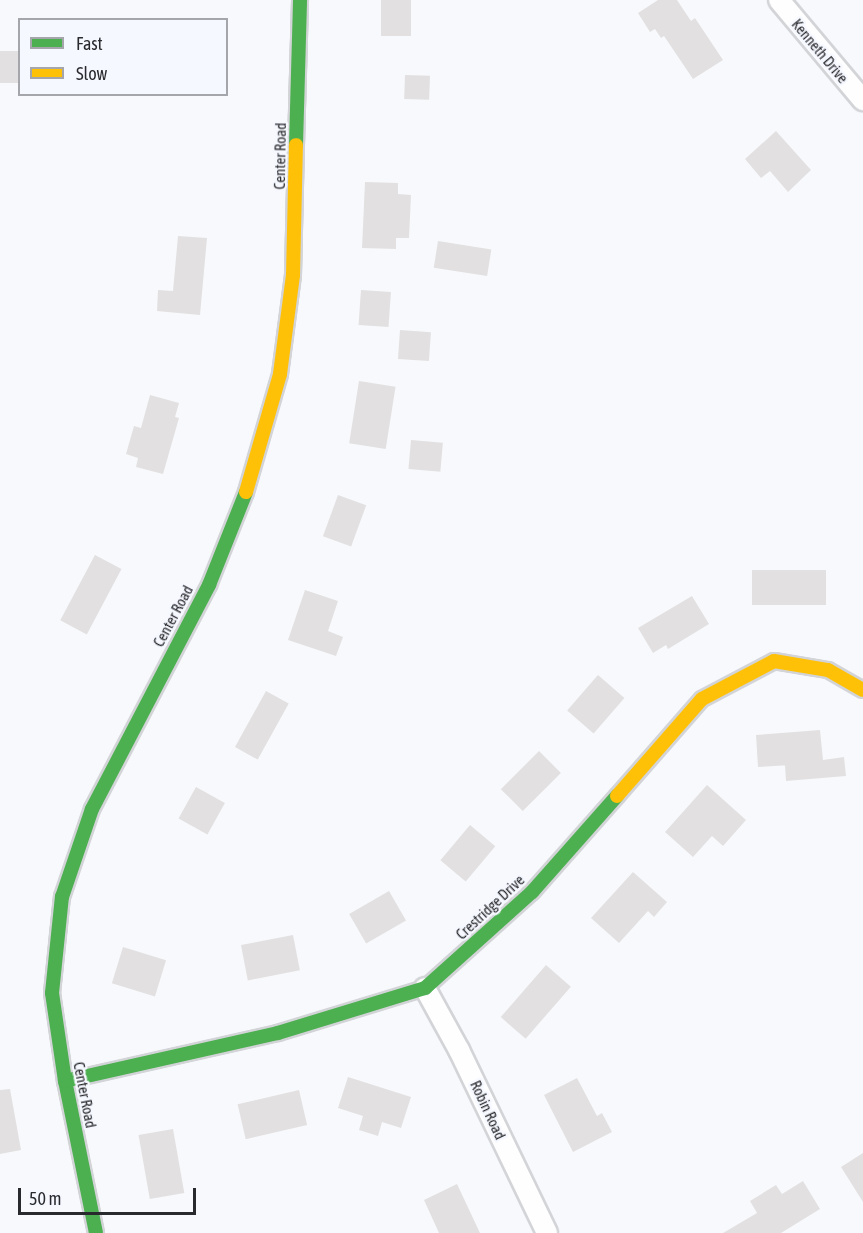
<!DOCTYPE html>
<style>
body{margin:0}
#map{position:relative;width:863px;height:1233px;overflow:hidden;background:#f8f9fd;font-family:"Asap Condensed",sans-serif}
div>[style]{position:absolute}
.building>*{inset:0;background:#e2e0e0;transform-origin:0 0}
.roads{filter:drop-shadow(2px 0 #d3d4d7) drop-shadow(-2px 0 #d3d4d7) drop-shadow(0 2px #d3d4d7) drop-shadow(0 -2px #d3d4d7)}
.street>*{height:20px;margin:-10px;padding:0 10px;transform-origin:10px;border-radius:10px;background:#fefeff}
.fast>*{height:14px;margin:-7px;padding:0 7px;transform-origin:7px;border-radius:7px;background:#4caf50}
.slow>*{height:14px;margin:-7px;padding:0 7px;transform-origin:7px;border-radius:7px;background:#ffc107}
span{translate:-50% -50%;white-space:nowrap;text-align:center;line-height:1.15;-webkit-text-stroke:5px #f6f8ff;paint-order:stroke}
.street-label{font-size:15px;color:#292a2e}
.legend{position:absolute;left:18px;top:18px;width:210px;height:78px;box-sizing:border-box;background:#f6f8ff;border:2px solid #a4a6ab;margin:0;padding:8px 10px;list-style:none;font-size:18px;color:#292a2e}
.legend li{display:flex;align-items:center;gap:12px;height:30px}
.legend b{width:30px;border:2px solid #a4a6ab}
.scale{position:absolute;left:18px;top:1188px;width:178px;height:27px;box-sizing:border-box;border:3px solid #292a2e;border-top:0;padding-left:8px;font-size:18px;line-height:21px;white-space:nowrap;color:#292a2e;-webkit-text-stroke:4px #f6f8ff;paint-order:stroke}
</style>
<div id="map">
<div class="building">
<div style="left:381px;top:0;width:30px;height:36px"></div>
<div style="clip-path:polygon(658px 0,677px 0,691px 21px,695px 18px,723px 60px,693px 79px,664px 36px,661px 38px,655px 29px,650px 32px,638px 13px)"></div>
<div style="left:20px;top:51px;width:32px;height:20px;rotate:90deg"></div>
<div style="left:405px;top:75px;width:25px;height:24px;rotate:2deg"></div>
<div style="clip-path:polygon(776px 131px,811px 170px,788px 192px,770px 171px,761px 178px,745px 159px)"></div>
<div style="clip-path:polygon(365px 182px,398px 183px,398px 194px,411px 195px,409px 238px,396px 238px,396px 249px,362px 248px)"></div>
<div style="clip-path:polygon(178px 236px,207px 238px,200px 315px,157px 311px,158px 290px,173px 291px)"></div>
<div style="left:438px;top:241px;width:54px;height:27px;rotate:9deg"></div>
<div style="left:361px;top:290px;width:30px;height:35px;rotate:4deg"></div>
<div style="left:400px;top:330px;width:31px;height:29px;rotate:4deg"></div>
<div style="left:359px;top:381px;width:37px;height:63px;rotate:9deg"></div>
<div style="clip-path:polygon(150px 395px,179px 403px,175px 417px,179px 418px,163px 474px,136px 467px,138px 458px,126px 454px,134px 426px,141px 428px)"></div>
<div style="left:411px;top:440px;width:32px;height:29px;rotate:5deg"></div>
<div style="left:338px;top:495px;width:30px;height:44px;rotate:20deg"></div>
<div style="left:95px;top:555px;width:30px;height:74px;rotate:28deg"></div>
<div style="left:752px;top:570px;width:74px;height:35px"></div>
<div style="clip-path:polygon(305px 590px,338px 601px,328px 631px,343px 637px,336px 656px,288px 640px)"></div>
<div style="clip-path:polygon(692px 596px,709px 624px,668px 649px,666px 645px,653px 653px,638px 628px)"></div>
<div style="left:598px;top:675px;width:35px;height:47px;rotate:41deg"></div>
<div style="left:266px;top:691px;width:26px;height:64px;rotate:29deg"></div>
<div style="clip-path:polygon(820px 730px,823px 760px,844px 757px,846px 776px,786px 781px,785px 765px,790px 765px,758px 767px,756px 735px)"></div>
<div style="left:539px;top:751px;width:31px;height:54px;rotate:45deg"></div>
<div style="clip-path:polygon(707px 785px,746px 820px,723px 846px,712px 836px,693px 857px,665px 832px)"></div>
<div style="left:196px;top:787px;width:33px;height:36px;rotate:29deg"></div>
<div style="left:470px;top:825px;width:33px;height:46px;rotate:40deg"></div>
<div style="clip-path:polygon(633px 872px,667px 902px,654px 917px,648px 911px,619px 943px,591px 918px)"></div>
<div style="left:389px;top:891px;width:34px;height:46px;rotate:60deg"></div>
<div style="left:293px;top:935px;width:36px;height:53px;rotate:79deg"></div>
<div style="left:123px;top:947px;width:45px;height:38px;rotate:17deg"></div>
<div style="left:546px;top:965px;width:33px;height:69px;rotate:41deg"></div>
<div style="clip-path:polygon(348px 1077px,411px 1097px,401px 1128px,382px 1122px,378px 1136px,359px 1130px,363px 1116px,338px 1108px)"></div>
<div style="clip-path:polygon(577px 1078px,597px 1116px,602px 1113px,612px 1132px,573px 1152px,544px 1095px)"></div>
<div style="clip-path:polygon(10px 1089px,21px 1150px,0 1154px,0 1090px)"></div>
<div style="left:299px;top:1090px;width:36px;height:63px;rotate:77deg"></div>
<div style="left:173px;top:1129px;width:65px;height:35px;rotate:80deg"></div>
<div style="clip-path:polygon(863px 1153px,863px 1202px,841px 1167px)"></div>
<div style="clip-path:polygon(803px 1181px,820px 1209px,781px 1233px,723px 1233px,757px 1213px,750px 1201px,776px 1185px,782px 1194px)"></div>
<div style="clip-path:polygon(457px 1184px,480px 1233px,439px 1233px,424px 1200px)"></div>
</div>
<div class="roads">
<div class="street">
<div style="left:779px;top:0;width:131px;rotate:50deg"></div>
<div style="left:425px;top:988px;width:71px;rotate:61.3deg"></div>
<div style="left:459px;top:1050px;width:203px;rotate:64.3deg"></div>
</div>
<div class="fast">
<div style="left:296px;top:145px;width:145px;rotate:-88.4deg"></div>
<div style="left:65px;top:1081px;width:218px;rotate:-12.7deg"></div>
<div style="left:278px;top:1033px;width:154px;rotate:-17deg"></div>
<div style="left:425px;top:988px;width:144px;rotate:-41.9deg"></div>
<div style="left:532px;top:892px;width:128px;rotate:-48.5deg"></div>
<div style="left:96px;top:1233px;width:155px;rotate:-101.5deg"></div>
<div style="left:65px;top:1081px;width:89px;rotate:-98.4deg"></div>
<div style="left:52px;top:993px;width:97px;rotate:-84.1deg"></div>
<div style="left:62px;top:897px;width:93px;rotate:-71.2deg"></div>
<div style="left:92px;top:809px;width:253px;rotate:-62.4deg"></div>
<div style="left:209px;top:585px;width:100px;rotate:-68.3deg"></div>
</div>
<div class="slow">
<div style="left:246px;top:492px;width:123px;rotate:-73.9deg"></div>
<div style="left:280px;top:374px;width:100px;rotate:-82.5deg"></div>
<div style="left:293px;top:275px;width:130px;rotate:-88.7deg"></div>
<div style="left:617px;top:796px;width:129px;rotate:-48.8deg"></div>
<div style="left:702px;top:699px;width:81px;rotate:-27.8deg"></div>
<div style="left:774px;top:661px;width:55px;rotate:9.5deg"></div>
<div style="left:828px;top:670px;width:40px;rotate:29.7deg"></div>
</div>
</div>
<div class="street-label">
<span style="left:820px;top:51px;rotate:50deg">Kenneth Drive</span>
<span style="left:280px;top:156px;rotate:-89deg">Center Road</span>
<span style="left:173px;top:616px;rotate:-62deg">Center Road</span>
<span style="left:490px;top:907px;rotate:-43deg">Crestridge Drive</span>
<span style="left:85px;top:1095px;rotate:79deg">Center Road</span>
<span style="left:488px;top:1110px;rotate:65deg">Robin Road</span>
</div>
<ul class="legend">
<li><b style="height:8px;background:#4caf50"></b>Fast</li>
<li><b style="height:8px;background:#ffc107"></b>Slow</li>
</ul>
<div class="scale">50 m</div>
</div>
